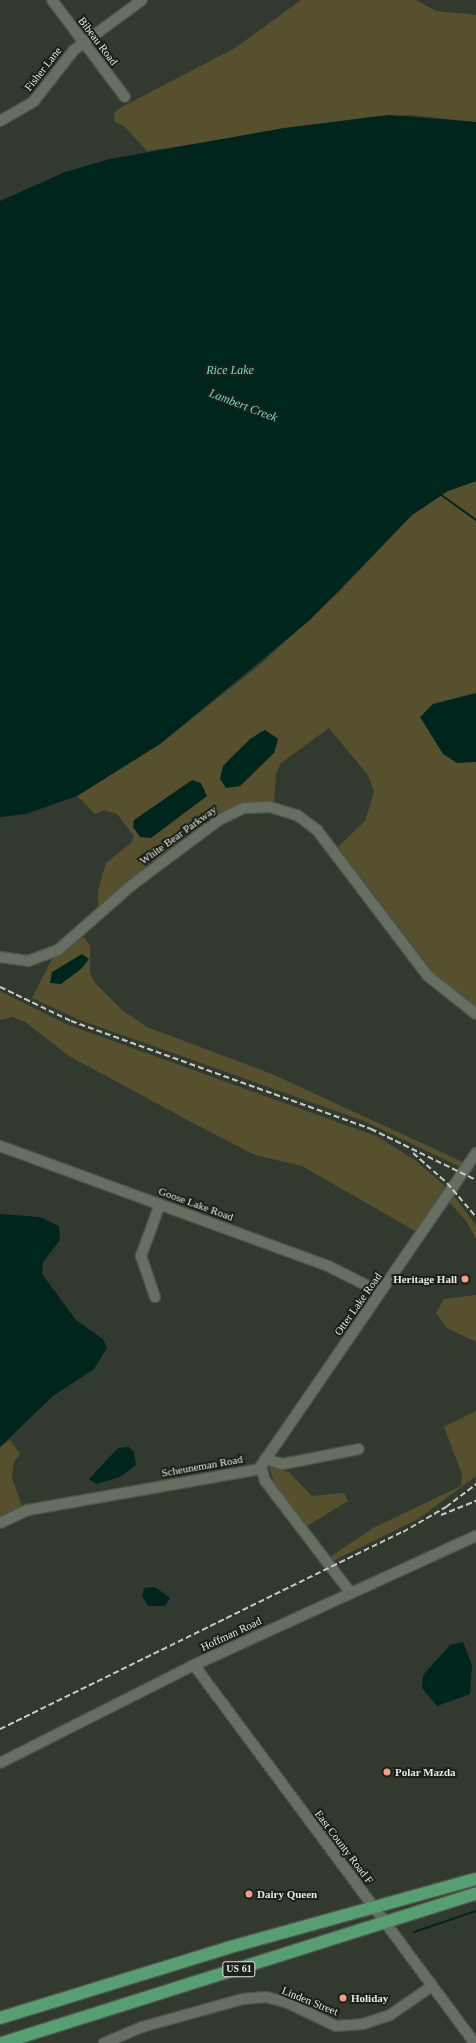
<!DOCTYPE html>
<style>
body{margin:0}
#map{position:relative;width:476px;height:2043px;overflow:hidden;background:#323a2f;font-family:Georgia,serif}
div>[style]{position:absolute}
.green>*{inset:0;background:#57502e}
.water>*{inset:0;background:#00251d}
.stream>*{height:2px;margin:-1px;padding:0 1px;transform-origin:1px;border-radius:1px;background:#00251d}
.roads{filter:drop-shadow(1px 0 #4f554c) drop-shadow(-1px 0 #4f554c) drop-shadow(0 1px #4f554c) drop-shadow(0 -1px #4f554c)}
.minor>*{height:10px;margin:-5px;padding:0 5px;transform-origin:5px;border-radius:5px;background:#676f63}
.major>*{height:12px;margin:-6px;padding:0 6px;transform-origin:6px;border-radius:6px;background:#579e73}
.rail>*{height:2px;margin-top:-1px;transform-origin:0;background:repeating-linear-gradient(90deg,#c6ccc4 0 6px,transparent 0 9px)}
.dots>*{width:11px;height:11px;translate:-50% -50%;box-sizing:border-box;border:2px solid #1c201b;border-radius:50%}
span{translate:-50% -50%;white-space:nowrap;text-align:center;line-height:1.15;-webkit-text-stroke:4px #1c201b;paint-order:stroke}
.shield-label span{padding:1px 3px;background:#1c201b;border:1px solid;border-radius:3px;-webkit-text-stroke-width:0}
.shield-label{font-size:10px;color:#e4e9e2;font-weight:700}
.street-label{font-size:11px;color:#e4e9e2}
.poi-label{font-size:11px;color:#e4e9e2;font-weight:700}
.right{translate:-100% -50%;text-align:right}
.left{translate:0 -50%;text-align:left}
.water-label{font-size:12px;color:#72dac0;font-style:italic}
</style>
<div id="map">
<div class="green">
<div style="clip-path:polygon(301px 0,416px 0,436px 11px,476px 15px,476px 122px,412px 115px,368px 117px,147px 151px,124px 126px,115px 122px,114px 114px,118px 109px,235px 48px)"></div>
<div style="clip-path:polygon(evenodd,476px 481px,476px 1007px,433px 972px,338px 847px,365px 821px,374px 792px,368px 775px,329px 728px,281px 763px,276px 774px,274px 802px,247px 802px,218px 813px,132px 878px,98px 908px,98px 891px,106px 863px,132px 842px,134px 836px,117px 814px,104px 810px,95px 814px,77px 796px,160px 744px,262px 663px,339px 592px,412px 515px,448px 491px,476px 481px,261px 731px,277px 737px,274px 753px,220px 773px,231px 757px,261px 731px)"></div>
<div style="clip-path:polygon(84px 937px,90px 946px,90px 973px,95px 983px,122px 1010px,147px 1027px,272px 1074px,463px 1162px,460px 1167px,364px 1121px,80px 1020px,32px 998px,52px 959px)"></div>
<div style="clip-path:polygon(0 991px,66px 1024px,376px 1136px,415px 1160px,446px 1187px,415px 1231px,302px 1166px,255px 1155px,195px 1124px,69px 1056px,25px 1022px,13px 1017px,0 1020px)"></div>
<div style="clip-path:polygon(454px 1196px,476px 1225px,476px 1239px,467px 1222px,449px 1202px)"></div>
<div style="clip-path:polygon(476px 1295px,476px 1342px,447px 1328px,436px 1313px,444px 1299px)"></div>
<div style="clip-path:polygon(476px 1411px,476px 1476px,418px 1519px,333px 1561px,330px 1557px,373px 1528px,461px 1486px,462px 1474px,444px 1427px)"></div>
<div style="clip-path:polygon(10px 1440px,20px 1454px,14px 1462px,12px 1477px,23px 1510px,0 1518px,0 1447px)"></div>
<div style="clip-path:polygon(269px 1467px,289px 1472px,312px 1496px,344px 1493px,348px 1501px,307px 1526px,274px 1483px)"></div>
</div>
<div class="water">
<div style="clip-path:polygon(389px 115px,476px 122px,476px 481px,448px 491px,412px 515px,310px 620px,160px 744px,77px 796px,26px 814px,0 817px,0 201px,65px 172px,110px 159px,284px 128px)"></div>
<div style="clip-path:polygon(476px 693px,476px 762px,457px 763px,443px 754px,420px 717px,433px 704px)"></div>
<div style="clip-path:polygon(265px 730px,278px 739px,274px 753px,240px 786px,226px 788px,220px 779px,223px 766px,250px 739px)"></div>
<div style="clip-path:polygon(192px 780px,201px 783px,207px 796px,151px 838px,140px 837px,133px 827px,134px 820px)"></div>
<div style="clip-path:polygon(82px 954px,89px 959px,81px 969px,61px 984px,50px 983px,52px 972px)"></div>
<div style="clip-path:polygon(0 1214px,40px 1217px,59px 1226px,60px 1240px,43px 1262px,42px 1274px,76px 1320px,103px 1339px,107px 1348px,94px 1369px,53px 1396px,0 1447px)"></div>
<div style="clip-path:polygon(129px 1447px,134px 1452px,136px 1465px,120px 1477px,96px 1484px,89px 1479px,118px 1448px)"></div>
<div style="clip-path:polygon(155px 1587px,170px 1598px,165px 1606px,148px 1606px,142px 1596px,144px 1588px)"></div>
<div style="clip-path:polygon(463px 1642px,472px 1665px,470px 1694px,437px 1706px,422px 1688px,423px 1675px,450px 1645px)"></div>
</div>
<div class="stream">
<div style="left:440px;top:494px;width:44px;rotate:35.8deg"></div>
<div style="left:414px;top:1932px;width:65px;rotate:-18.7deg"></div>
</div>
<div class="roads">
<div class="minor">
<div style="left:52px;top:0;width:121px;rotate:53deg"></div>
<div style="left:0;top:121px;width:39px;rotate:-30deg"></div>
<div style="left:34px;top:101px;width:65px;rotate:-51.9deg"></div>
<div style="left:74px;top:50px;width:84px;rotate:-36.3deg"></div>
<div style="left:0;top:957px;width:28px;rotate:8deg"></div>
<div style="left:28px;top:961px;width:32px;rotate:-20deg"></div>
<div style="left:58px;top:950px;width:98px;rotate:-41.3deg"></div>
<div style="left:132px;top:885px;width:109px;rotate:-36.8deg"></div>
<div style="left:219px;top:820px;width:28px;rotate:-26deg"></div>
<div style="left:244px;top:808px;width:26px;rotate:-2deg"></div>
<div style="left:270px;top:807px;width:28px;rotate:17deg"></div>
<div style="left:297px;top:815px;width:25px;rotate:37deg"></div>
<div style="left:317px;top:830px;width:183px;rotate:52.8deg"></div>
<div style="left:428px;top:976px;width:61px;rotate:38.4deg"></div>
<div style="left:0;top:1146px;width:349px;rotate:20.1deg"></div>
<div style="left:328px;top:1266px;width:58px;rotate:26.6deg"></div>
<div style="left:155px;top:1297px;width:43px;rotate:-108.9deg"></div>
<div style="left:141px;top:1256px;width:55px;rotate:-69.9deg"></div>
<div style="left:265px;top:1459px;width:19px;rotate:16deg"></div>
<div style="left:283px;top:1464px;width:77px;rotate:-11.2deg"></div>
<div style="left:0;top:1523px;width:31px;rotate:-25deg"></div>
<div style="left:28px;top:1510px;width:236px;rotate:-10deg"></div>
<div style="left:350px;top:1592px;width:140px;rotate:-127.4deg"></div>
<div style="left:265px;top:1481px;width:16px;rotate:-105deg"></div>
<div style="left:261px;top:1466px;width:380px;rotate:-55.5deg"></div>
<div style="left:194px;top:1665px;width:471px;rotate:53.4deg"></div>
<div style="left:0;top:1763px;width:217px;rotate:-26.8deg"></div>
<div style="left:194px;top:1665px;width:310px;rotate:-24.6deg"></div>
<div style="left:104px;top:2043px;width:41px;rotate:-22.8deg"></div>
<div style="left:142px;top:2027px;width:105px;rotate:-15.5deg"></div>
<div style="left:243px;top:1999px;width:23px;rotate:-5deg"></div>
<div style="left:266px;top:1997px;width:23px;rotate:15deg"></div>
<div style="left:288px;top:2003px;width:53px;rotate:25.6deg"></div>
<div style="left:336px;top:2026px;width:27px;rotate:-4deg"></div>
<div style="left:363px;top:2024px;width:28px;rotate:-18deg"></div>
<div style="left:390px;top:2015px;width:51px;rotate:-34.6deg"></div>
</div>
<div class="major">
<div style="left:0;top:2018px;width:238px;rotate:-17.1deg"></div>
<div style="left:227px;top:1948px;width:258px;rotate:-15.5deg"></div>
<div style="left:2px;top:2043px;width:497px;rotate:-17.5deg"></div>
</div>
</div>
<div class="rail">
<div style="left:0;top:987px;width:79px;rotate:25.6deg"></div>
<div style="left:71px;top:1021px;width:319px;rotate:19.8deg"></div>
<div style="left:371px;top:1129px;width:117px;rotate:25.9deg"></div>
<div style="left:413px;top:1153px;width:45px;rotate:41.4deg"></div>
<div style="left:447px;top:1183px;width:45px;rotate:49.5deg"></div>
<div style="left:441px;top:1515px;width:38px;rotate:-22deg"></div>
<div style="left:0;top:1729px;width:449px;rotate:-26.1deg"></div>
<div style="left:403px;top:1532px;width:50px;rotate:-30.2deg"></div>
<div style="left:446px;top:1507px;width:38px;rotate:-37deg"></div>
</div>
<div class="dots">
<div style="left:465px;top:1279px;background:#f39f84"></div>
<div style="left:387px;top:1772px;background:#f39f84"></div>
<div style="left:249px;top:1894px;background:#f39f84"></div>
<div style="left:343px;top:1998px;background:#f39f84"></div>
</div>
<div class="shield-label">
<span style="left:239px;top:1969px">US 61</span>
</div>
<div class="street-label">
<span style="left:98px;top:41px;rotate:53deg">Bibeau Road</span>
<span style="left:43px;top:69px;rotate:-52deg">Fisher Lane</span>
<span style="left:178px;top:835px;rotate:-36deg">White Bear Parkway</span>
<span style="left:196px;top:1204px;rotate:20deg">Goose Lake Road</span>
<span style="left:358px;top:1304px;rotate:-55deg">Otter Lake Road</span>
<span style="left:202px;top:1466px;rotate:-10deg">Scheuneman Road</span>
<span style="left:231px;top:1634px;rotate:-25deg">Hoffman Road</span>
<span style="left:344px;top:1847px;rotate:53deg">East County Road F</span>
<span style="left:310px;top:2001px;rotate:22deg">Linden Street</span>
</div>
<div class="poi-label">
<span class="right" style="left:457px;top:1279px">Heritage Hall</span>
<span class="left" style="left:395px;top:1772px">Polar Mazda</span>
<span class="left" style="left:257px;top:1894px">Dairy Queen</span>
<span class="left" style="left:351px;top:1998px">Holiday</span>
</div>
<div class="water-label">
<span style="left:230px;top:371px">Rice Lake</span>
<span style="left:243px;top:406px;rotate:21deg">Lambert Creek</span>
</div>
</div>
